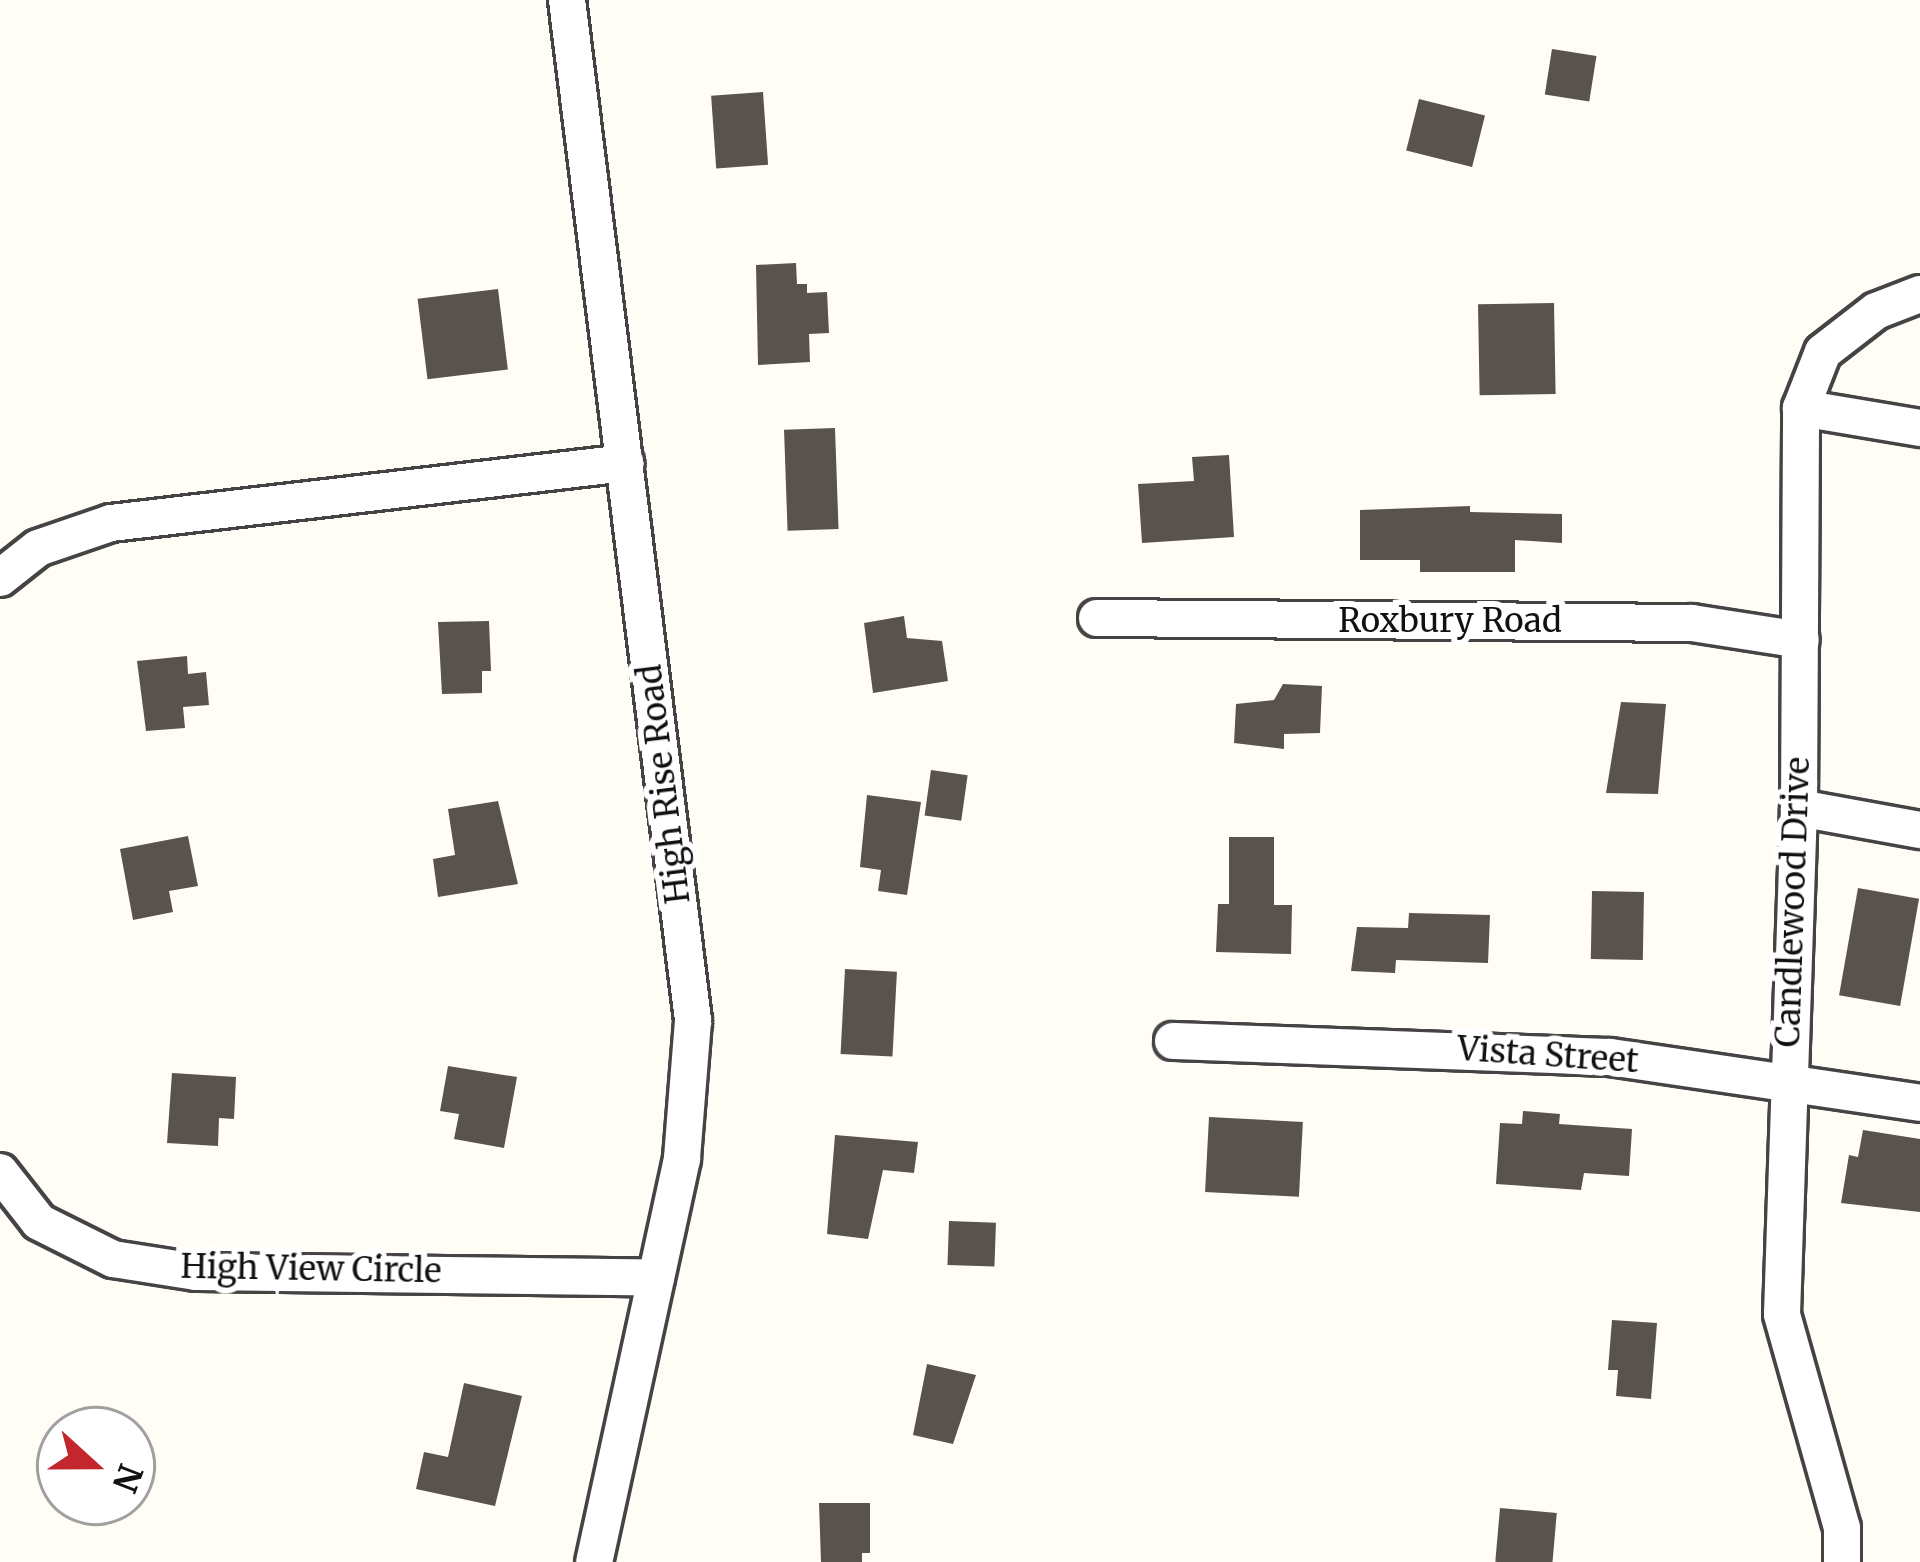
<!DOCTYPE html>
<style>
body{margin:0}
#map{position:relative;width:1920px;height:1562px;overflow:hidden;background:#fffdf5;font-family:Merriweather,serif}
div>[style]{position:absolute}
.building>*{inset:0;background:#5a524d;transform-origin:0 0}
.roads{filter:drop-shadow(3px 0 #444) drop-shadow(-3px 0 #444) drop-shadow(0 3px #444) drop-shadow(0 -3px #444)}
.minor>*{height:36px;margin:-18px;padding:0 18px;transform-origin:18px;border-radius:18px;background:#fff}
span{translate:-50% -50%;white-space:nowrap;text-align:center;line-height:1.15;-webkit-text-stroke:12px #fff;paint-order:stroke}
.street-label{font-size:33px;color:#111}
.north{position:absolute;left:36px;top:1406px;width:120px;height:120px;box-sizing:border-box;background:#fff;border:3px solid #a0a0a0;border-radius:50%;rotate:111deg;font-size:33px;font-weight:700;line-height:48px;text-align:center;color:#111}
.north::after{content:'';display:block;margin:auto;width:42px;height:54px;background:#c4262e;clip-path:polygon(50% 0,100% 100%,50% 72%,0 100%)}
</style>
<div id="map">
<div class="building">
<div style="left:1552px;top:49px;width:45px;height:46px;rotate:9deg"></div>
<div style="left:763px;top:92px;width:73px;height:52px;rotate:86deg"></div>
<div style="left:1419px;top:99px;width:68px;height:53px;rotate:14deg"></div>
<div style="clip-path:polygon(796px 263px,797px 284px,807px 284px,807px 293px,827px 292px,829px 333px,809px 334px,810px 362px,758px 365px,756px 265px)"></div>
<div style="left:498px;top:289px;width:81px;height:81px;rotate:83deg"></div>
<div style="left:1554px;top:303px;width:91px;height:76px;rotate:89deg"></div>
<div style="left:835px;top:428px;width:101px;height:51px;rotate:88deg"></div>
<div style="clip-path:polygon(1229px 455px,1234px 537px,1142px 543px,1138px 484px,1194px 481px,1192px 457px)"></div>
<div style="clip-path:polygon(1470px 506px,1470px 512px,1562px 514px,1562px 543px,1515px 540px,1515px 572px,1420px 572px,1420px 560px,1360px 560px,1360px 510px)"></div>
<div style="clip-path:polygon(904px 616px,907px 638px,942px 641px,948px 681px,873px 693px,864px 623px)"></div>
<div style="clip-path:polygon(489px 621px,491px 671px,482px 671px,482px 693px,442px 694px,438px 622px)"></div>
<div style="clip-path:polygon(187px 656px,188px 674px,206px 672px,209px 705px,183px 707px,185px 728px,146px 731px,137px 661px)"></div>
<div style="clip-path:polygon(1283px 684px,1322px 686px,1320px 733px,1284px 734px,1284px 749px,1234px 743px,1236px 704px,1274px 700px)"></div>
<div style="clip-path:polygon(1621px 702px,1666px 704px,1658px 794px,1606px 793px)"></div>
<div style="left:931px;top:770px;width:37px;height:46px;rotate:8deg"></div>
<div style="clip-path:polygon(867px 795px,921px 802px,907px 895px,878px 891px,881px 870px,860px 867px)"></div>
<div style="clip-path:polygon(498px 801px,518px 884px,438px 897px,433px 859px,455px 855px,448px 809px)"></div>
<div style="clip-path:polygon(188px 836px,198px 886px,169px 891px,173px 912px,133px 920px,120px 849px)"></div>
<div style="clip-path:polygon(1229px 837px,1274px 837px,1274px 905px,1292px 905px,1291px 954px,1216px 952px,1218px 904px,1229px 904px)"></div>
<div style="left:1858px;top:888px;width:62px;height:109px;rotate:10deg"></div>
<div style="left:1592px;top:891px;width:52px;height:68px;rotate:1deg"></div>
<div style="clip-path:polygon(1409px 913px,1490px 915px,1488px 963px,1396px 960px,1395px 973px,1351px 971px,1357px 927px,1408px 928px)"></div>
<div style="left:845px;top:969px;width:52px;height:85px;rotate:3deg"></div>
<div style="clip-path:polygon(448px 1066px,517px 1077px,504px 1148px,454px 1139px,459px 1114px,440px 1111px)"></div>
<div style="clip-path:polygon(172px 1073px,236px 1077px,234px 1119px,219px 1118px,218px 1146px,167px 1143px)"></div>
<div style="clip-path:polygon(1523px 1111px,1560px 1114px,1559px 1124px,1632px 1129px,1629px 1176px,1584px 1173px,1581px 1190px,1496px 1184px,1500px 1123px,1522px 1124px)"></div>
<div style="left:1209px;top:1117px;width:94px;height:75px;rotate:3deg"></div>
<div style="clip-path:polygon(1863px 1130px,1920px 1139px,1920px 1212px,1841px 1203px,1849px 1155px,1858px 1157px)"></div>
<div style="clip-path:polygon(835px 1135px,918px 1142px,914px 1173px,883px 1170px,868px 1239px,827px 1234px)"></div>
<div style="left:949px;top:1221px;width:47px;height:44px;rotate:2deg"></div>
<div style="clip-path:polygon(1612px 1320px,1657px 1323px,1651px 1399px,1616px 1396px,1618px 1370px,1608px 1370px)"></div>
<div style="clip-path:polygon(927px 1364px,976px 1375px,953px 1444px,913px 1435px)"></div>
<div style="clip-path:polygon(464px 1383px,522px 1396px,495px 1506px,416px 1489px,424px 1452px,448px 1457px)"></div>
<div style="clip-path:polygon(819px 1503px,870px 1503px,870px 1553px,862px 1553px,862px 1562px,821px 1562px)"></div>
<div style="left:1500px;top:1508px;width:57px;height:54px;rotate:5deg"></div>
</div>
<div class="roads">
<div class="minor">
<div style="left:567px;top:0;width:1029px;rotate:82.96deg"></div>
<div style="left:693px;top:1021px;width:138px;rotate:94.6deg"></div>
<div style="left:682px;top:1159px;width:412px;rotate:102.3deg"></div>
<div style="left:1801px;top:408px;width:121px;rotate:9.5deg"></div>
<div style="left:0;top:578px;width:48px;rotate:-38.3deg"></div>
<div style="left:38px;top:548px;width:77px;rotate:-18.9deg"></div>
<div style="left:111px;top:523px;width:518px;rotate:-6.65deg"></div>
<div style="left:1097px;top:618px;width:595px;rotate:0.48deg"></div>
<div style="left:1692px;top:623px;width:110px;rotate:8.9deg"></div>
<div style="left:1799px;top:808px;width:123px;rotate:10.3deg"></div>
<div style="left:1173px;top:1041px;width:437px;rotate:2.1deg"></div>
<div style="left:1610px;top:1057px;width:313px;rotate:8.4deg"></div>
<div style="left:0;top:1172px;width:63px;rotate:52deg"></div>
<div style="left:39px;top:1222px;width:83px;rotate:26.6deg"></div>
<div style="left:113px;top:1259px;width:84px;rotate:8.9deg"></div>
<div style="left:196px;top:1272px;width:460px;rotate:0.7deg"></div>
<div style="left:1842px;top:1562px;width:34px;rotate:-90deg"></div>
<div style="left:1842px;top:1528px;width:222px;rotate:-105.7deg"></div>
<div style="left:1782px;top:1314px;width:506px;rotate:-88.08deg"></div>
<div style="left:1799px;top:808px;width:400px;rotate:-89.7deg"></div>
<div style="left:1801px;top:408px;width:60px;rotate:-68.6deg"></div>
<div style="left:1823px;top:352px;width:67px;rotate:-37.7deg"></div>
<div style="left:1876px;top:311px;width:47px;rotate:-21.1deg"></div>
</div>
</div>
<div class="street-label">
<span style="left:1450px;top:621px">Roxbury Road</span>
<span style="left:664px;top:784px;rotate:-97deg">High Rise Road</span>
<span style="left:1793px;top:902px;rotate:-88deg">Candlewood Drive</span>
<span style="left:1548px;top:1055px;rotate:4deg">Vista Street</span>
<span style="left:311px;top:1269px;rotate:1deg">High View Circle</span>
</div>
<div class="north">N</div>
</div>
